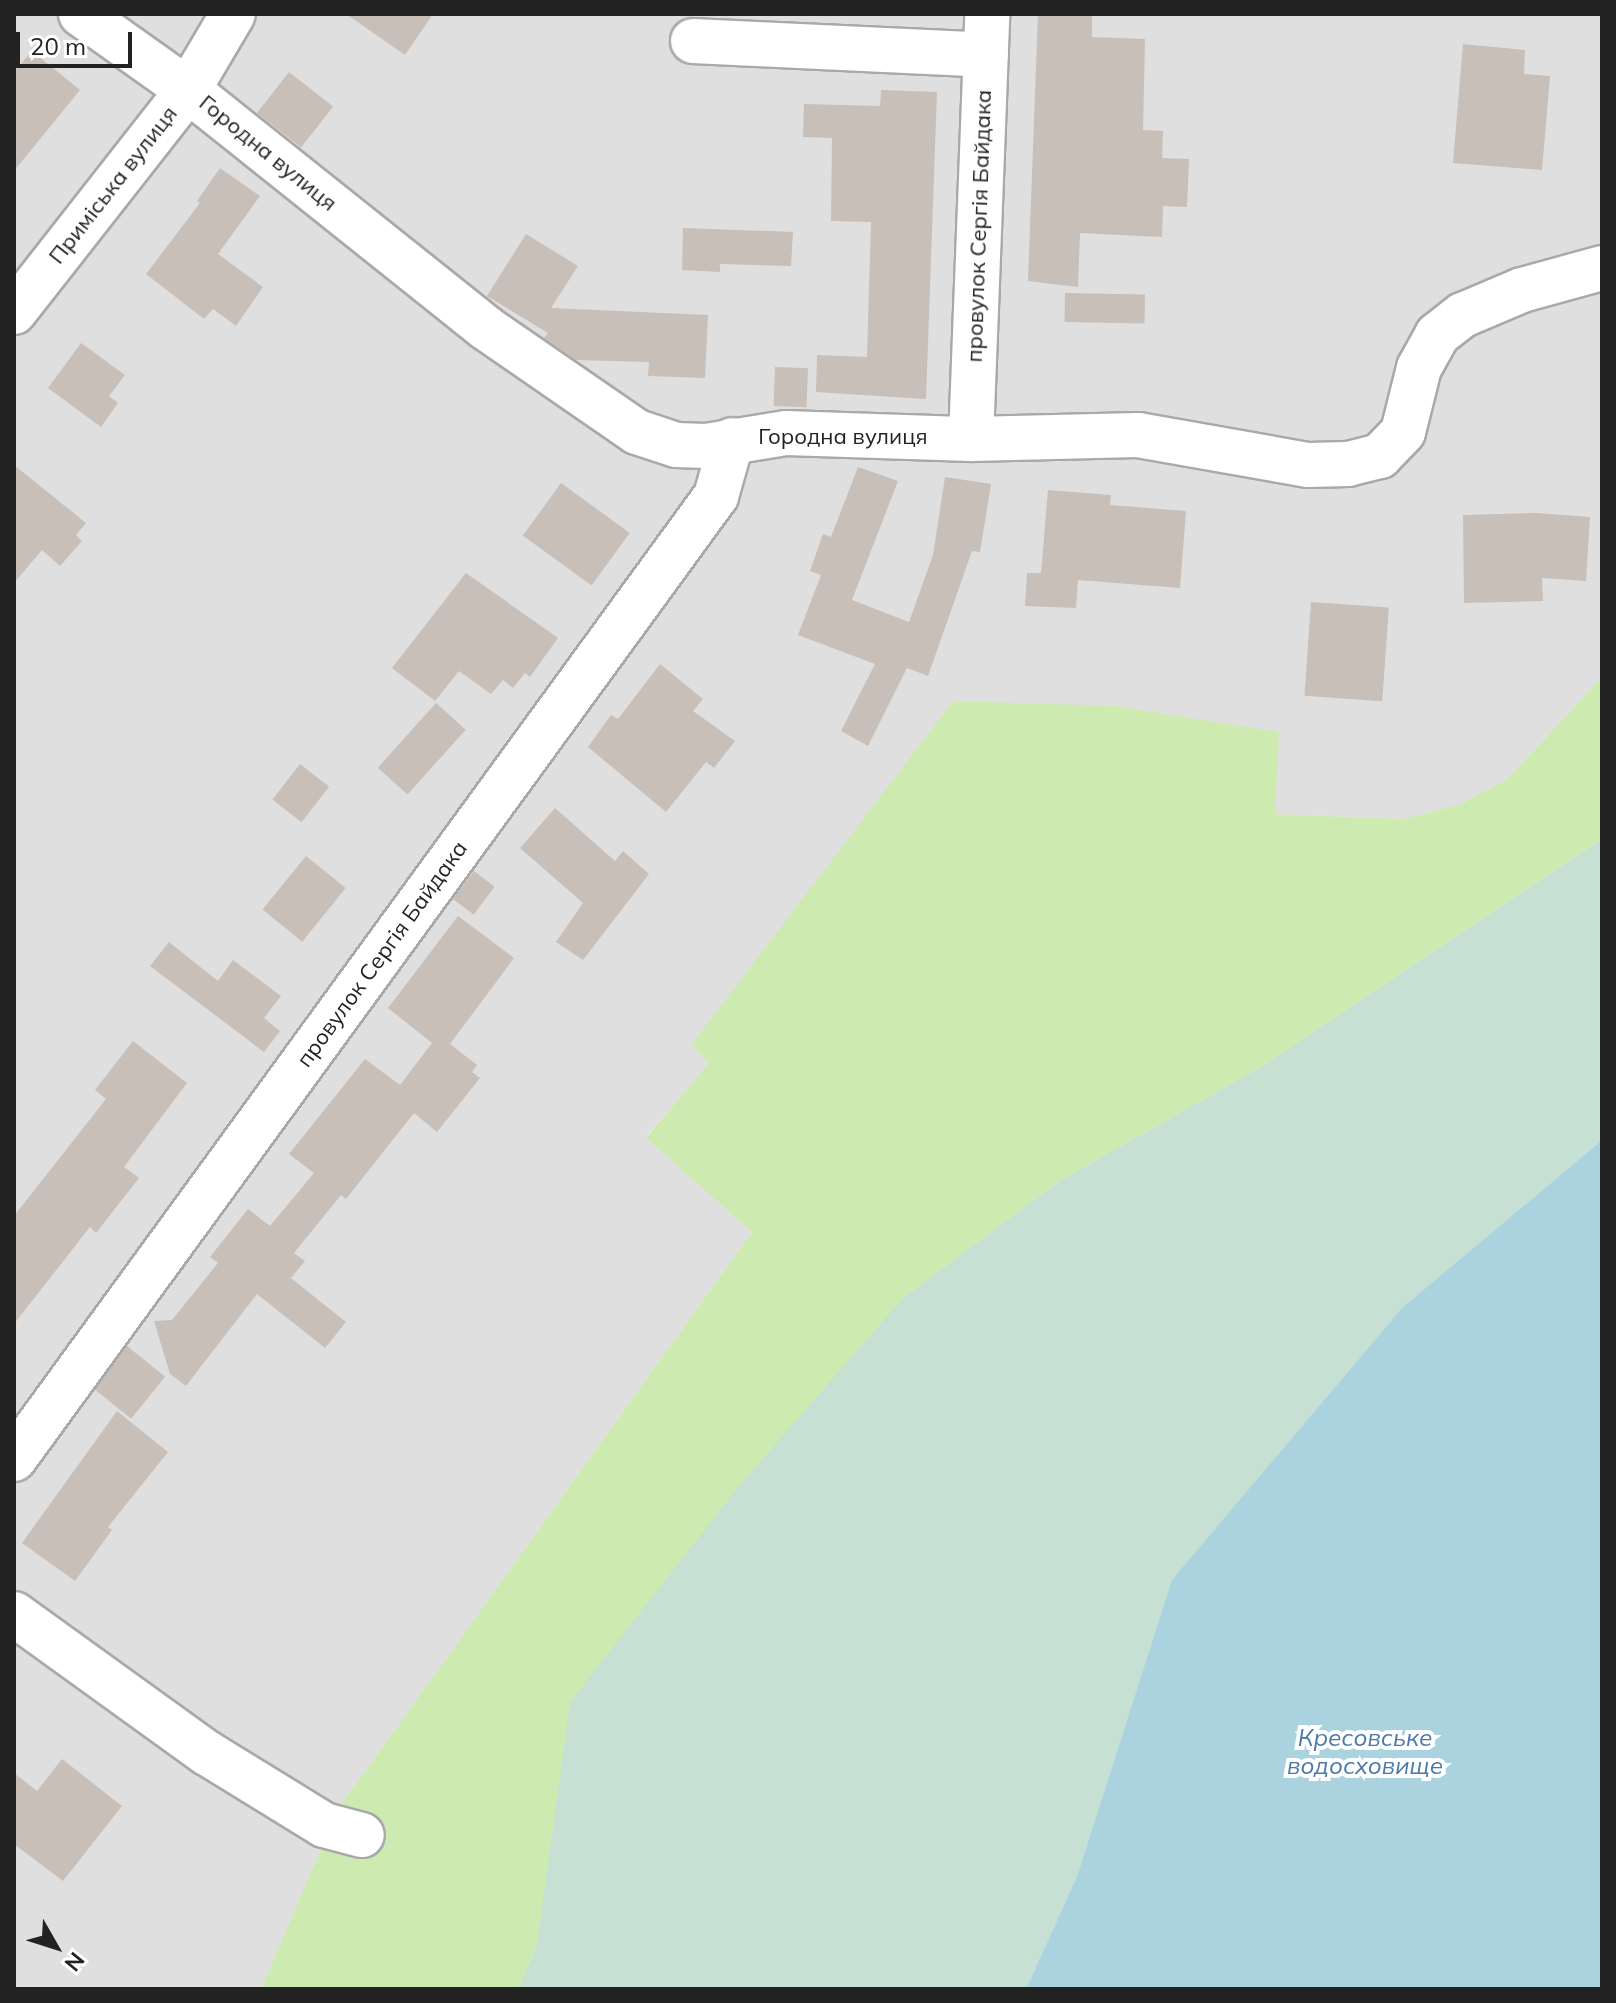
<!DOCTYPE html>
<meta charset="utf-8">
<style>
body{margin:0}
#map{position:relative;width:1616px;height:2003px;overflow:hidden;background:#f2efe9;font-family:Mulish,sans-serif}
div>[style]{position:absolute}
.residential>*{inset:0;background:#e0dfdf}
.grass>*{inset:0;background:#cdebb0}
.wetland>*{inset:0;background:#c6e0d4}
.water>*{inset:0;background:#aad3df}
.building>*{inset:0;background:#c7bfb8;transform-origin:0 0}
.roads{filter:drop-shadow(2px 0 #a9a9a9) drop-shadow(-2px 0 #a9a9a9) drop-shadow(0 2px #a9a9a9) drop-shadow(0 -2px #a9a9a9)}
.minor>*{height:44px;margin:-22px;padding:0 22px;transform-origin:22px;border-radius:22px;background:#fff}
span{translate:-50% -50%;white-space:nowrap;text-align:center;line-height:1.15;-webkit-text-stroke:8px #fff;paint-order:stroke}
.street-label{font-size:22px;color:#222}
.water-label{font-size:24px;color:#4a7aab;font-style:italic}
.frame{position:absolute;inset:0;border:16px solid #222;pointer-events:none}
.north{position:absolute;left:16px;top:1907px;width:80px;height:80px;-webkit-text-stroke:6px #fff;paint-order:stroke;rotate:129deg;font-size:22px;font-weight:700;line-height:32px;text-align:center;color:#222}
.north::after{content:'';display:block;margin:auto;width:28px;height:36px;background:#222;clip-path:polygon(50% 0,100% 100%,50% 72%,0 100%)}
.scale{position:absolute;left:16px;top:32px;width:116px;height:36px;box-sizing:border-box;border:4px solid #222;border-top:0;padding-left:10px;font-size:24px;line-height:28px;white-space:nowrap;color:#222;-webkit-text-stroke:6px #fff;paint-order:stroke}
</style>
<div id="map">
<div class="residential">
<div style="clip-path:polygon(14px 14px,1602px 14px,1602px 677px,1507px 779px,1461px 804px,1403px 819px,1274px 814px,1279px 732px,692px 1046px,710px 1063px,646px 1137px,752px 1232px,338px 1809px,261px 1989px,14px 1989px)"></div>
</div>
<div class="grass">
<div style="clip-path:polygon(1602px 677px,1602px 839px,1261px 1067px,1061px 1180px,904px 1297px,537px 1945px,518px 1989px,261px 1989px,338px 1809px,752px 1232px,646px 1138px,709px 1063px,691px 1045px,953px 701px,1116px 706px,1279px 732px,1275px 814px,1403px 819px,1461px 804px,1507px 779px)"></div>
</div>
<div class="wetland">
<div style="clip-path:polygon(1602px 839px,1602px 1140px,1403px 1307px,1078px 1874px,1026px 1989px,518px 1989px,537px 1945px,570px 1702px,738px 1487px,904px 1297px,1061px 1180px,1261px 1067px)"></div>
</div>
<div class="water">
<div style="clip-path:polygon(1602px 1140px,1602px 1989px,1026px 1989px,1078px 1874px,1172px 1580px,1403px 1307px)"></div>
</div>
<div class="building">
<div style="clip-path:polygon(346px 14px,433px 14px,405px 55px)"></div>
<div style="clip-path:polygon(1038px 14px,1092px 14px,1092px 37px,1145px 39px,1143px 130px,1163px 131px,1162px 158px,1189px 159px,1187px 207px,1163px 206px,1162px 237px,1080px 233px,1078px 287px,1028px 281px)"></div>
<div style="clip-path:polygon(1463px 44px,1525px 50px,1524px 74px,1550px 76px,1542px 170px,1453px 163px)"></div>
<div style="clip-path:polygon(32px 51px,80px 90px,14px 171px,14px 72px)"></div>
<div style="left:289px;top:72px;width:56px;height:52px;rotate:38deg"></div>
<div style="clip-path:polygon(881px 90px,937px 92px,926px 399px,816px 392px,817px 355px,867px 357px,871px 222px,831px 221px,832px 138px,803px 137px,804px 104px,880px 106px)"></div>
<div style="clip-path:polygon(220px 168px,260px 196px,218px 254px,263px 287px,236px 326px,213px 309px,204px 319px,146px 274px,200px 203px,197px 201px)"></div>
<div style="clip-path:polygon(683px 228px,793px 232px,791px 266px,720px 264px,720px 272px,682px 270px)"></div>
<div style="clip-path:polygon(526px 234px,578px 266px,551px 308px,708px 315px,705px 378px,648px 376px,649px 362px,576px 360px,544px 338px,548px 333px,487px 296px)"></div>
<div style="left:1065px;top:293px;width:80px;height:29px;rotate:1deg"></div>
<div style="clip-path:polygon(81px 343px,125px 375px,109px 396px,118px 403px,101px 427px,48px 388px)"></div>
<div style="left:775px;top:367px;width:33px;height:39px;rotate:2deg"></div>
<div style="clip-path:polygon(14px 465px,86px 523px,76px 535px,82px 541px,60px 566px,42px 550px,14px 583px)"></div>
<div style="clip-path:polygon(858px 467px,898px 481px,852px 600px,909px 622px,933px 555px,945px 477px,991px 484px,980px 552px,972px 551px,928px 676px,907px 668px,868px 746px,841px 731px,875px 664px,798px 635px,821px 575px,810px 571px,823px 534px,831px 537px)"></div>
<div style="left:561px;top:483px;width:85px;height:65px;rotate:36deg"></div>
<div style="clip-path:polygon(1048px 490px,1111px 495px,1110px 505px,1186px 511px,1180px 588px,1078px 580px,1076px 608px,1025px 606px,1027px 573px,1041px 573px)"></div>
<div style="clip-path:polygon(1537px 513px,1590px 517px,1586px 581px,1542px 578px,1543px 601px,1464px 603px,1463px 515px)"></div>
<div style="clip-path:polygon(466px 573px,558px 638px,530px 677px,525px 673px,513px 688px,503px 680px,491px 694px,459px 671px,435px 701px,392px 668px)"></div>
<div style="left:1311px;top:602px;width:78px;height:94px;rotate:4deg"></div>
<div style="clip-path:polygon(660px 664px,703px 699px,693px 711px,735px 741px,714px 768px,706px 762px,666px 812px,588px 747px,611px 715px,618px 719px)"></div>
<div style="left:436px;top:703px;width:40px;height:87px;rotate:42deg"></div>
<div style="left:300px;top:764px;width:37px;height:45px;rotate:38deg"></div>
<div style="clip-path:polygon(555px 808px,615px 861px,623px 851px,649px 874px,583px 960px,556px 942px,583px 903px,520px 848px)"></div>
<div style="left:306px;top:856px;width:51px;height:69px;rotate:39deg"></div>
<div style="left:474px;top:871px;width:26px;height:35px;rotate:37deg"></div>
<div style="clip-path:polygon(458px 916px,514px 958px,450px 1044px,477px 1065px,472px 1072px,480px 1078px,437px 1132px,414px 1113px,346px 1199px,341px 1195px,294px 1253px,305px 1261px,291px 1278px,346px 1322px,325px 1348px,257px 1294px,186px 1386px,170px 1374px,154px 1321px,172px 1320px,218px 1263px,210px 1257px,248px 1209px,270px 1226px,314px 1173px,289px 1154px,365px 1059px,400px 1085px,432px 1043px,388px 1008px)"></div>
<div style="clip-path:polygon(169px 942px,218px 981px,233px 960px,281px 996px,264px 1018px,280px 1031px,264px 1052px,150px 966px)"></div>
<div style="clip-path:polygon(133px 1041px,187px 1083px,124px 1167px,139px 1178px,96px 1233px,90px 1227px,14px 1324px,14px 1216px,106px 1099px,95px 1090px)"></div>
<div style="left:127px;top:1346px;width:49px;height:54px;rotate:39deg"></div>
<div style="clip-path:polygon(117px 1411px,168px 1452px,108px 1527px,112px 1530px,75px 1581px,22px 1543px)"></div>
<div style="clip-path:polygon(62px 1759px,122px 1806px,63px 1881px,14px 1844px,14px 1773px,37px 1791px)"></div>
</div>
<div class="roads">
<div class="minor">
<div style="left:81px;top:14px;width:131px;rotate:35.4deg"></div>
<div style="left:188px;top:90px;width:381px;rotate:38.6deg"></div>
<div style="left:486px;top:328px;width:183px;rotate:34.6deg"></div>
<div style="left:637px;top:432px;width:41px;rotate:18.4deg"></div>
<div style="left:676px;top:445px;width:30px;rotate:2deg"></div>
<div style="left:706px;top:446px;width:81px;rotate:-9.2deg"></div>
<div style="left:786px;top:433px;width:185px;rotate:1.9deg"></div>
<div style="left:971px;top:439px;width:167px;rotate:-1.4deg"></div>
<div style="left:1138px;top:435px;width:173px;rotate:10deg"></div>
<div style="left:1308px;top:465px;width:40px;rotate:-1.4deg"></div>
<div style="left:1348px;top:464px;width:33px;rotate:-14deg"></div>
<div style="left:1380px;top:456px;width:33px;rotate:-46deg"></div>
<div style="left:1403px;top:432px;width:66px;rotate:-76deg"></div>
<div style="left:1419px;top:368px;width:38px;rotate:-61deg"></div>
<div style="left:1437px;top:335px;width:33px;rotate:-38deg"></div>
<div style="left:1463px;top:315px;width:64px;rotate:-23deg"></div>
<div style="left:1522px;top:290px;width:83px;rotate:-15.4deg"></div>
<div style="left:693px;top:41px;width:293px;rotate:2.7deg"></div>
<div style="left:14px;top:312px;width:282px;rotate:-51.9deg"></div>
<div style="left:188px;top:90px;width:88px;rotate:-59.4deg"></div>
<div style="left:971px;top:439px;width:425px;rotate:-87.8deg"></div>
<div style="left:14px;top:1459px;width:1192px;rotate:-53.91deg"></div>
<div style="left:716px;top:496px;width:58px;rotate:-74.1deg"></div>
<div style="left:14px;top:1614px;width:238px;rotate:35.8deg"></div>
<div style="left:207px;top:1753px;width:137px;rotate:31.6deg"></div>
<div style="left:324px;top:1825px;width:39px;rotate:15deg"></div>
</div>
</div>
<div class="street-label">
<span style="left:268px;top:153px;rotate:39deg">Городна вулиця</span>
<span style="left:113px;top:185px;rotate:-52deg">Приміська вулиця</span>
<span style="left:979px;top:226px;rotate:-88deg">провулок Сергія Байдака</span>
<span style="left:843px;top:437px">Городна вулиця</span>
<span style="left:382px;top:954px;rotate:-54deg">провулок Сергія Байдака</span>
</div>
<div class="water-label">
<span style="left:1365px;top:1752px">Кресовське<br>водосховище</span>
</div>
<div class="frame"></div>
<div class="north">N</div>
<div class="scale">20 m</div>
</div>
